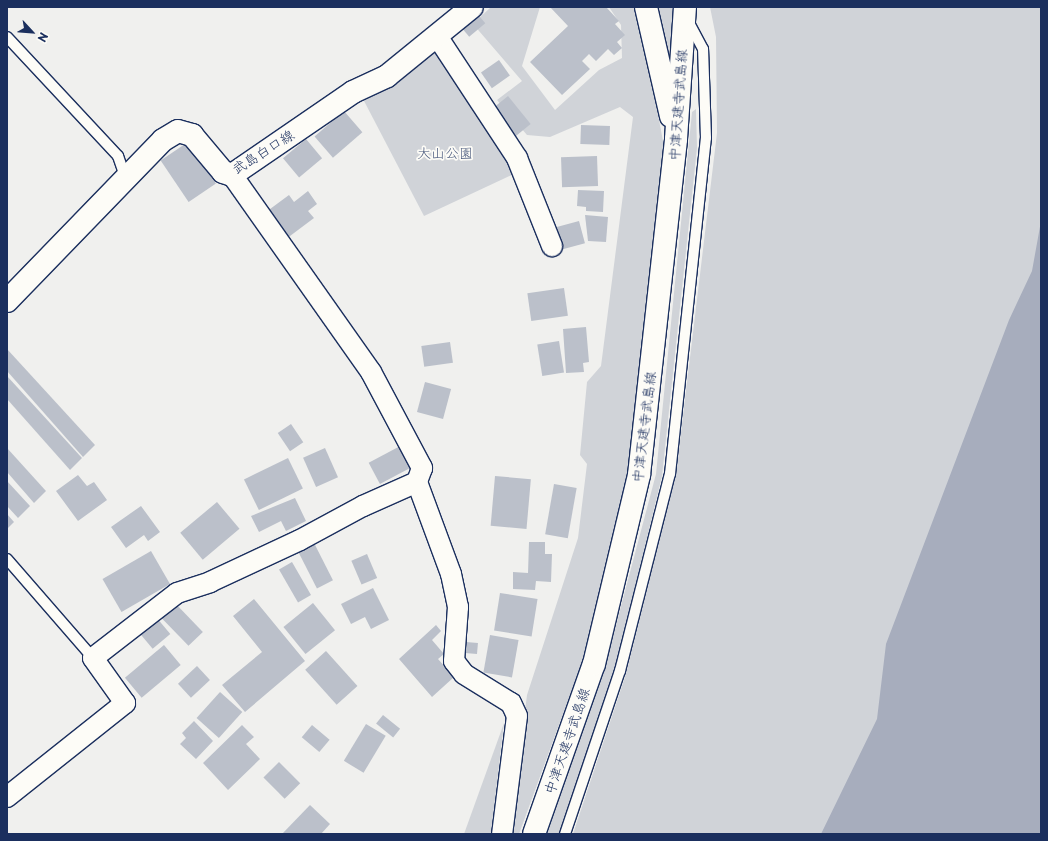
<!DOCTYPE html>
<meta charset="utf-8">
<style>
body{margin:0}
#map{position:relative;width:1048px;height:841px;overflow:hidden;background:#f0f0ee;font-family:"Playpen Sans","Klee One",sans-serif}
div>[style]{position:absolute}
.green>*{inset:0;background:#d0d3d8}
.water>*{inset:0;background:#a7adbd}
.building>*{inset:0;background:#bbc0ca;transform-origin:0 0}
.roads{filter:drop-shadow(1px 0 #1b2f5e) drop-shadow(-1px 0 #1b2f5e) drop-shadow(0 1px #1b2f5e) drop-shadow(0 -1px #1b2f5e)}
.lane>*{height:10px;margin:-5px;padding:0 5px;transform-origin:5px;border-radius:5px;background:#fdfcf7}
.street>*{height:20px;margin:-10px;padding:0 10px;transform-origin:10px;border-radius:10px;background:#fdfcf7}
.secondary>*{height:22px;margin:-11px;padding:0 11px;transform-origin:11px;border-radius:11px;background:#fdfcf7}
span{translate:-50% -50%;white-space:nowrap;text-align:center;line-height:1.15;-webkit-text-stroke:3.5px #fdfcf7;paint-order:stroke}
.street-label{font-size:14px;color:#1b2f5e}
.park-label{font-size:14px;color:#48587c}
.frame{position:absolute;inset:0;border:8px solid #1b2f5e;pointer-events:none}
.north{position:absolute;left:12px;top:12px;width:40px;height:40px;-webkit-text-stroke:3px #fdfcf7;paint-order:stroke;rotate:116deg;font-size:11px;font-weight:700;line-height:16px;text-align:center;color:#1b2f5e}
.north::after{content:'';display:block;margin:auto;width:14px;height:18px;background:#1b2f5e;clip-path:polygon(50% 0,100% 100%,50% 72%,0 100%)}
</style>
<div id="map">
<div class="green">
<div style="clip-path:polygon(491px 7px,540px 7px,522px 66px,555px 110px,599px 70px,622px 58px,621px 25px,609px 7px,638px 7px,665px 152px,626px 483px,582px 662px,519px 834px,509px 834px,527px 695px,578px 538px,587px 464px,580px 455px,587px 382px,601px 366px,633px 117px,620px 107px,550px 137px,527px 135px,497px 100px,522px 81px,473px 24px)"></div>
<div style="clip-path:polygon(656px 7px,674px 7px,671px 82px)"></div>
<div style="clip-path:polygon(710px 7px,1041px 7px,1041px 299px,851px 834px,573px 834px,626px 674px,676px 474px,717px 133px,716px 37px)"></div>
<div style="clip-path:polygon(435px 49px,514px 174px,424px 216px,363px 99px)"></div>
<div style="clip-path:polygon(696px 109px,697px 148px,662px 476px,615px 669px,559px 834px,546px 834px,606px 663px,656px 474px,692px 112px)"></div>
<div style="clip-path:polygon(504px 723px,491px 834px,464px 834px)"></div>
</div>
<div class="water">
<div style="clip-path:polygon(1041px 221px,1041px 834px,821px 834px,877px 719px,886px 644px,1009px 320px,1032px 271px)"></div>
</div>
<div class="building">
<div style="clip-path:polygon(550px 7px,606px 7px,619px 21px,615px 24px,625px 35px,617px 42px,622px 48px,614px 55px,608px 49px,596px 61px,589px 54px,582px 61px,590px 69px,562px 95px,530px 62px,568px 26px)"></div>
<div style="left:475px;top:11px;width:16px;height:21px;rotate:50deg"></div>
<div style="left:499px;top:60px;width:19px;height:22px;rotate:55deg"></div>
<div style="left:508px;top:96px;width:36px;height:19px;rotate:51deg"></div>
<div style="left:344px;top:111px;width:28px;height:39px;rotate:49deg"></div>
<div style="left:581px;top:125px;width:29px;height:19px;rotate:2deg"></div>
<div style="left:306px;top:139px;width:25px;height:30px;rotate:50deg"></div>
<div style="left:188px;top:142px;width:50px;height:33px;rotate:56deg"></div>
<div style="left:597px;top:156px;width:30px;height:36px;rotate:88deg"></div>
<div style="clip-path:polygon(578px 190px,604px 191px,603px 212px,586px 211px,586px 207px,577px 206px)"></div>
<div style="clip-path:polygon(308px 191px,317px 204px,308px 211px,314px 218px,286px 239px,266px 212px,289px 195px,294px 202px)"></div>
<div style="clip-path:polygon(585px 215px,608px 217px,606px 242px,588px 241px)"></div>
<div style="left:579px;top:221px;width:23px;height:23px;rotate:75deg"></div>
<div style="left:564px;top:288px;width:28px;height:37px;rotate:82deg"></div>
<div style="clip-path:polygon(586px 327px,589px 362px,583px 363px,584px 372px,566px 373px,563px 329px)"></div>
<div style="left:559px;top:341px;width:32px;height:22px;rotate:81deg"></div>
<div style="left:450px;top:342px;width:21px;height:29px;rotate:82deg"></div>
<div style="clip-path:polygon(7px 349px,95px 445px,83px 457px,7px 371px)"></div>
<div style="clip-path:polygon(7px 376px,82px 458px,70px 470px,7px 399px)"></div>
<div style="left:425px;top:382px;width:27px;height:31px;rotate:15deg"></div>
<div style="left:291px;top:424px;width:22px;height:16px;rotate:56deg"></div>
<div style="left:404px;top:444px;width:24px;height:40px;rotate:62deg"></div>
<div style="clip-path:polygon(7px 448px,46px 491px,34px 503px,7px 472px)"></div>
<div style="left:325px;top:448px;width:32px;height:24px;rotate:66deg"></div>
<div style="left:288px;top:458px;width:34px;height:49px;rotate:64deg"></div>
<div style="clip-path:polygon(78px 475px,87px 486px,94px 482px,107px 500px,78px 521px,56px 491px)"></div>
<div style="left:495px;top:476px;width:36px;height:50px;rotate:5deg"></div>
<div style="clip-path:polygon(7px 481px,30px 506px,18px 518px,7px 506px)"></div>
<div style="left:554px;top:484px;width:23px;height:51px;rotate:10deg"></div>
<div style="clip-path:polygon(295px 498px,306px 521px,286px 531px,281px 521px,259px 532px,251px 516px)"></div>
<div style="left:217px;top:502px;width:35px;height:48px;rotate:50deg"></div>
<div style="clip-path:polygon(141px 506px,160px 532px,148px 541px,144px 535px,126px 548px,111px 527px)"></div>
<div style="clip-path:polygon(7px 514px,14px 522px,7px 529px)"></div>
<div style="left:313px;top:541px;width:44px;height:18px;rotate:63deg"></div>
<div style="clip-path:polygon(529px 542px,545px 542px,545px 554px,552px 554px,551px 582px,536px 581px,535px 590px,513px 589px,513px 572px,528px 573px)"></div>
<div style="left:151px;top:551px;width:38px;height:56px;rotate:60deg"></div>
<div style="left:367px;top:554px;width:26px;height:17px;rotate:67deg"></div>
<div style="left:292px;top:562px;width:38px;height:15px;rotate:60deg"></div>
<div style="clip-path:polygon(373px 588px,389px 620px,371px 629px,365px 617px,351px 624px,341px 604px)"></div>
<div style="left:500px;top:593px;width:38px;height:38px;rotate:9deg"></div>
<div style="clip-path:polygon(254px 599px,305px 661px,245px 712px,222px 685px,262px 652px,233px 616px)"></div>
<div style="left:173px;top:601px;width:43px;height:20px;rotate:46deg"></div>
<div style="left:313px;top:603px;width:35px;height:38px;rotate:51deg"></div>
<div style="left:151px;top:611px;width:30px;height:23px;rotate:50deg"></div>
<div style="clip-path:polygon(436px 625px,441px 631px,432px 640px,444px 654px,438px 659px,454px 677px,432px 697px,399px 659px)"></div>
<div style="left:490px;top:635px;width:29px;height:38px;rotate:10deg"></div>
<div style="left:466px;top:642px;width:12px;height:11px;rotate:5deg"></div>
<div style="left:164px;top:645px;width:26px;height:51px;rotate:50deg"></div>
<div style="left:326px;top:651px;width:47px;height:28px;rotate:48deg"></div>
<div style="left:197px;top:666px;width:19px;height:26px;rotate:47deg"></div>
<div style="left:220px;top:692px;width:30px;height:35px;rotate:42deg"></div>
<div style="left:383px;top:715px;width:22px;height:11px;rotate:39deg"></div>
<div style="clip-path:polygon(194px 721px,213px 741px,196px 759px,180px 744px,186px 738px,182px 733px)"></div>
<div style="left:366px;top:724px;width:23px;height:43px;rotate:31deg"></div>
<div style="clip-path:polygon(242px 725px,254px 737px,246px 744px,260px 759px,228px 790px,203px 763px)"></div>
<div style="left:312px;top:725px;width:23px;height:16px;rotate:40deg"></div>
<div style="left:279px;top:762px;width:30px;height:22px;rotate:45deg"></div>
<div style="clip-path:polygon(310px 805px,330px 824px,321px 834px,282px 834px)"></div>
</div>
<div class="roads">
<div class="lane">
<div style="left:7px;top:37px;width:163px;rotate:47deg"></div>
<div style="left:118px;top:156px;width:21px;rotate:71deg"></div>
<div style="left:7px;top:559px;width:131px;rotate:49deg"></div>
<div style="left:565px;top:834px;width:172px;rotate:-71.4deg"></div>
<div style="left:620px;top:671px;width:203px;rotate:-75.8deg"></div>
<div style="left:670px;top:474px;width:338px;rotate:-83.9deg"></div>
<div style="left:706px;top:138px;width:89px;rotate:-91.9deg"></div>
<div style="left:703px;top:49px;width:32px;rotate:-118deg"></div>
</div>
<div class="street">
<div style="left:437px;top:36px;width:146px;rotate:56.7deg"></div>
<div style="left:517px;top:158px;width:95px;rotate:68.3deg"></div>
<div style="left:232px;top:175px;width:241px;rotate:54.8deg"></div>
<div style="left:371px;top:372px;width:109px;rotate:62deg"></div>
<div style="left:422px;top:468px;width:15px;rotate:110deg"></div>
<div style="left:417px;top:482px;width:98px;rotate:69.7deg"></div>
<div style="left:451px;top:574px;width:34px;rotate:78deg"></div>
<div style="left:458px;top:607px;width:54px;rotate:94.2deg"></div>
<div style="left:454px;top:661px;width:16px;rotate:52deg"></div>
<div style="left:464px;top:674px;width:55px;rotate:31.7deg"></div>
<div style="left:511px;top:703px;width:14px;rotate:65deg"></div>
<div style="left:517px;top:716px;width:119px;rotate:97.2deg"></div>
<div style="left:7px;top:797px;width:151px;rotate:-38.5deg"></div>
<div style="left:125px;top:703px;width:55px;rotate:-125.4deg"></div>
<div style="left:93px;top:658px;width:106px;rotate:-37.7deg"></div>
<div style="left:177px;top:593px;width:35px;rotate:-18deg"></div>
<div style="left:210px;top:582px;width:99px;rotate:-25deg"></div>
<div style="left:300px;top:540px;width:72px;rotate:-28.4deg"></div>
<div style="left:363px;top:506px;width:59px;rotate:-24deg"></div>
</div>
<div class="secondary">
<div style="left:646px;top:7px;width:112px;rotate:77.1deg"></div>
<div style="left:7px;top:301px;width:224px;rotate:-45.9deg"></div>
<div style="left:163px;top:140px;width:17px;rotate:-31deg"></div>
<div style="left:178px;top:131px;width:15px;rotate:16deg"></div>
<div style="left:192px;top:135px;width:48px;rotate:50deg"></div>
<div style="left:223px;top:172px;width:9px;rotate:18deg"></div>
<div style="left:232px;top:175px;width:147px;rotate:-34.4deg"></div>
<div style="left:353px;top:92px;width:38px;rotate:-25deg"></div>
<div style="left:387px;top:76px;width:109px;rotate:-39.1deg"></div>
<div style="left:534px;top:834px;width:180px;rotate:-70.6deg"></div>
<div style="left:594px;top:664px;width:194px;rotate:-76.6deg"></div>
<div style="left:639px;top:475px;width:338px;rotate:-83.7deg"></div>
<div style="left:676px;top:139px;width:132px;rotate:-86.1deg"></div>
</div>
</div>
<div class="street-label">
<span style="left:678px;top:105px;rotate:-86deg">中津天建寺武島線</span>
<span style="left:263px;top:152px;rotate:-32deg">武島白口線</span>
<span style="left:644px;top:427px;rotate:-83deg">中津天建寺武島線</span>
<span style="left:567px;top:741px;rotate:-71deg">中津天建寺武島線</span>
</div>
<div class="park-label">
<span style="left:445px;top:153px">大山公園</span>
</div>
<div class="frame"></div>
<div class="north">N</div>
</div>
